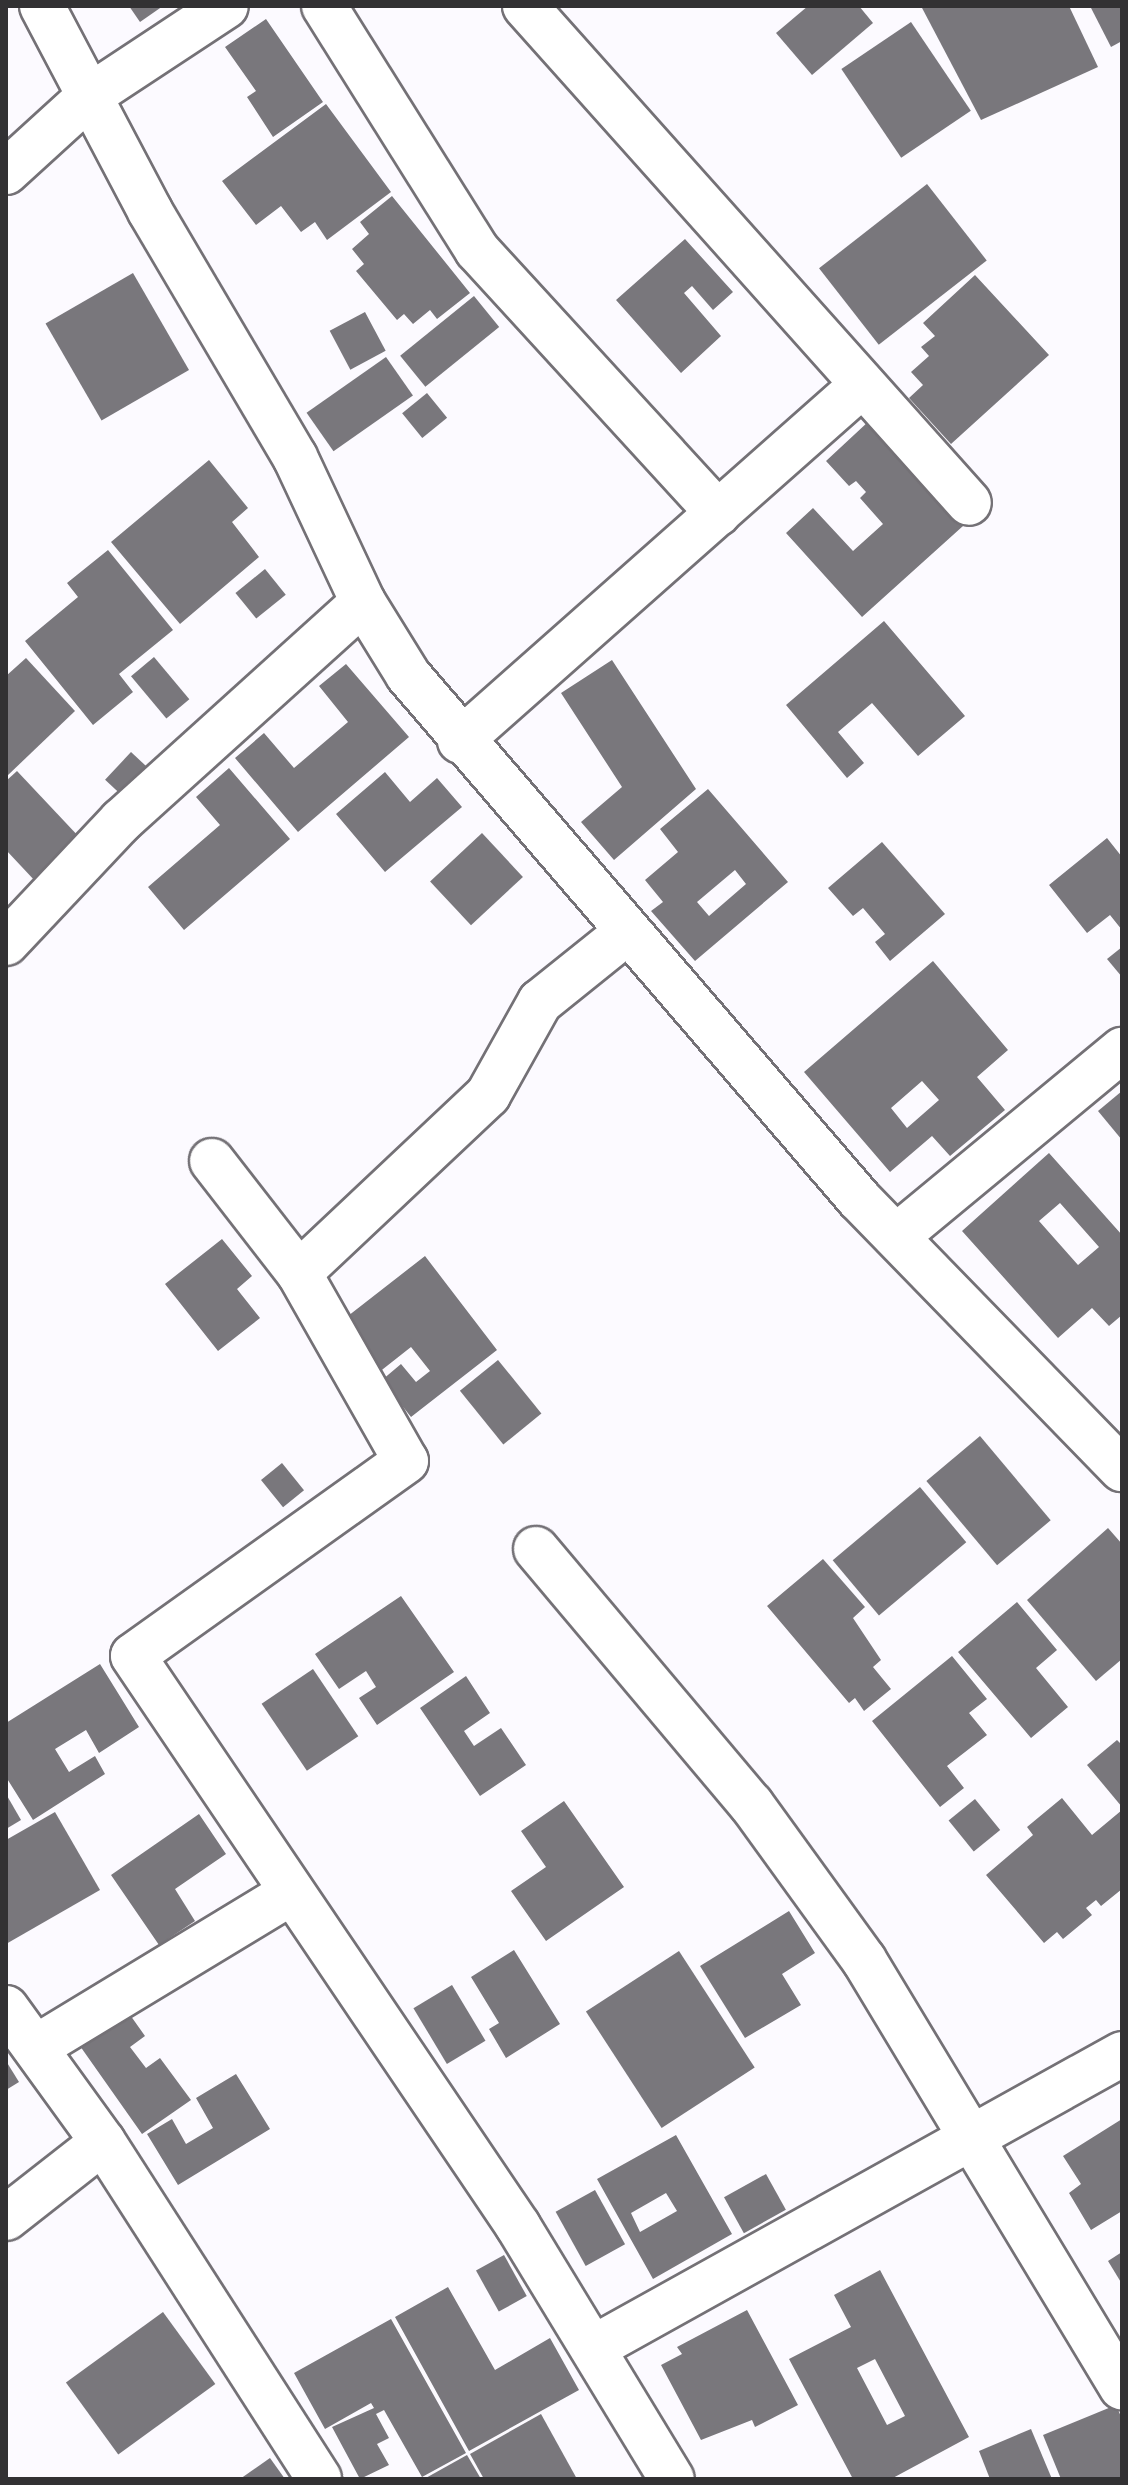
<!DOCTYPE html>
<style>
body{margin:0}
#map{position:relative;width:1128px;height:2485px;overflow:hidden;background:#fcfaff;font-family:"PT Sans",sans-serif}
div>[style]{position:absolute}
.building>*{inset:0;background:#79777c;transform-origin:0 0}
.roads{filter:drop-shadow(2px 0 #747176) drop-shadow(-2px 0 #747176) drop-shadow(0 2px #747176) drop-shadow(0 -2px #747176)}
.minor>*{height:44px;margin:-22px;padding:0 22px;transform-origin:22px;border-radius:22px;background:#fff}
span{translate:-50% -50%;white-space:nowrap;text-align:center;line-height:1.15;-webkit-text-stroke:8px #fff;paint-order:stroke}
.frame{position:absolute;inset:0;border:8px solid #323133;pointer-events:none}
</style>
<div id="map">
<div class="building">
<div style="clip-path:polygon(129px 6px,163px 6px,140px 22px)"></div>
<div style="clip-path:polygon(808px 6px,859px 6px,873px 23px,812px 75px,776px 33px)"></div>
<div style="clip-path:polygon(921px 6px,1069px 6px,1098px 67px,981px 120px)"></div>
<div style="clip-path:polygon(1090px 6px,1122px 6px,1122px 41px,1111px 47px)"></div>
<div style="clip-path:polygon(266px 19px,323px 102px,273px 137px,247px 97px,256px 91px,225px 47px)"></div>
<div style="left:911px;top:22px;width:107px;height:84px;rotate:56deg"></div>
<div style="clip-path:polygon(326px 104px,391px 192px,327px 240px,315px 222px,301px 232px,281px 206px,256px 225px,222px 181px)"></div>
<div style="left:927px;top:184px;width:97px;height:137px;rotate:52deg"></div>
<div style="clip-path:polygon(392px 196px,470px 293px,437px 319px,430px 310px,413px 324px,404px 314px,397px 320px,356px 271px,364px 264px,352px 249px,369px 234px,360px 222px)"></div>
<div style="clip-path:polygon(685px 239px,733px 292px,713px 310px,692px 286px,684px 293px,721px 336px,681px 373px,616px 300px)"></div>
<div style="left:133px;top:273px;width:112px;height:101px;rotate:60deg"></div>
<div style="clip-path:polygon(975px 275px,1049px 355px,951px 444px,909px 398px,923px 385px,911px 372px,929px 356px,921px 347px,935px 336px,923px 323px)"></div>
<div style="left:474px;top:296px;width:40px;height:95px;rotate:51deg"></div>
<div style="left:365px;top:312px;width:44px;height:40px;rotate:62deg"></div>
<div style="left:386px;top:357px;width:47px;height:97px;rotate:55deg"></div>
<div style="left:427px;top:393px;width:32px;height:32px;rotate:51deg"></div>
<div style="clip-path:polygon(869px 421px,963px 526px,862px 617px,786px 533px,813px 508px,853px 551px,883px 524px,860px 498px,866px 492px,856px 481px,849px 486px,826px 461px)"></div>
<div style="clip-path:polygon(209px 460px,248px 508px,232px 522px,259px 557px,180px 624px,111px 542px)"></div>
<div style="clip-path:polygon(108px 550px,173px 630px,119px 674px,133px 692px,93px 725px,25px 641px,78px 597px,67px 583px)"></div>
<div style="left:265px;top:569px;width:33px;height:38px;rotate:51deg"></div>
<div style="clip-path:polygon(884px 621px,965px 716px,918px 756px,872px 703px,838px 732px,864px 763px,847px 778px,786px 705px)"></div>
<div style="left:154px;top:657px;width:55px;height:30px;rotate:50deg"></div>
<div style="clip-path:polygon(26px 658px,75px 711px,6px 777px,6px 676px)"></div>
<div style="clip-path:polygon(612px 660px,696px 789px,614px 860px,581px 822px,622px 787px,561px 693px)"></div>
<div style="clip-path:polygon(346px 664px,409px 737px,298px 832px,235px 758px,264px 733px,294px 768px,348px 722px,319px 686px)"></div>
<div style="left:131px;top:752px;width:25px;height:38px;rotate:43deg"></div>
<div style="clip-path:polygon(229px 768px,290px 839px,184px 930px,148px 887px,220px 825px,196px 797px)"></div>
<div style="clip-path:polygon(17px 771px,81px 839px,36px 882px,6px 850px,6px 781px)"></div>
<div style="clip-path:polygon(385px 772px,410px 802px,437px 778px,462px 807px,385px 872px,336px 814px)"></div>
<div style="clip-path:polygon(evenodd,708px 789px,788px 882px,695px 961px,651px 911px,663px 902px,645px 880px,678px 852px,660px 829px,708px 789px,735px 870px,746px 884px,709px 916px,697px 902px,735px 870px)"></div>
<div style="left:482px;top:833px;width:60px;height:71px;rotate:47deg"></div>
<div style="clip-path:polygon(1107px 838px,1122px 857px,1122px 930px,1110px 915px,1087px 933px,1049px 885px)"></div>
<div style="clip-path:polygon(882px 842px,945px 914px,890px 961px,875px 942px,885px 934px,863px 908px,853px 916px,828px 888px)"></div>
<div style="clip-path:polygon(1122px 947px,1122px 977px,1107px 959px)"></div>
<div style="clip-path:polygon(evenodd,933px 961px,1008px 1050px,977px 1077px,1005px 1110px,950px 1156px,932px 1136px,890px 1172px,804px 1072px,933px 961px,922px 1081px,939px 1100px,907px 1128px,891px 1108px,922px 1081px)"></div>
<div style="clip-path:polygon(1122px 1091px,1122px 1140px,1098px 1111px)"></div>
<div style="clip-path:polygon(evenodd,1049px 1153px,1122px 1235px,1122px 1315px,1109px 1326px,1092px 1308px,1058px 1338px,962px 1231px,1049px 1153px,1060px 1203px,1099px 1247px,1078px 1265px,1039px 1221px,1060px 1203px)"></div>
<div style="clip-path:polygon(222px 1239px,252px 1276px,237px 1289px,260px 1318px,218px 1351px,165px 1284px)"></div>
<div style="clip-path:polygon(425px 1256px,497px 1350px,411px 1417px,382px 1380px,401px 1364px,416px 1382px,430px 1371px,411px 1347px,378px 1373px,339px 1323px)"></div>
<div style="left:498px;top:1360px;width:69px;height:49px;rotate:51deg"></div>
<div style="left:980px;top:1436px;width:110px;height:70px;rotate:50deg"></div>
<div style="left:282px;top:1463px;width:35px;height:27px;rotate:51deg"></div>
<div style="left:920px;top:1487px;width:72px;height:114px;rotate:50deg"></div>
<div style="clip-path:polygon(1108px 1528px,1122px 1544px,1122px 1659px,1096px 1681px,1027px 1600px)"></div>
<div style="clip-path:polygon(823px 1559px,865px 1607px,853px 1618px,881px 1660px,873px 1667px,891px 1689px,864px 1711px,855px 1698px,849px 1703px,767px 1606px)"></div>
<div style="clip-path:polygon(401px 1596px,454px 1672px,377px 1725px,359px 1698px,376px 1687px,366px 1671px,339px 1689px,315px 1654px)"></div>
<div style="clip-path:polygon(1017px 1602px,1057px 1650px,1036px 1668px,1068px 1707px,1031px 1738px,958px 1652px)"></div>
<div style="clip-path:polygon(952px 1656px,987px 1699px,969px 1713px,987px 1735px,947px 1766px,964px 1788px,940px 1807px,872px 1721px)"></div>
<div style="clip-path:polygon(100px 1664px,139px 1727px,99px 1753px,86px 1730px,55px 1749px,69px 1772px,95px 1756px,105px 1774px,33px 1820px,6px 1777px,6px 1723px)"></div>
<div style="left:313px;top:1669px;width:81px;height:62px;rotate:56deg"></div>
<div style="clip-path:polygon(466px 1676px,490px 1713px,464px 1731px,474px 1746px,501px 1728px,526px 1765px,480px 1796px,420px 1708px)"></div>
<div style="clip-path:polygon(1117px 1740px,1122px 1745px,1122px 1807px,1087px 1765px)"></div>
<div style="clip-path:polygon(6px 1794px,21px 1820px,6px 1829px)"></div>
<div style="clip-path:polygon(1062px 1798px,1092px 1835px,1122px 1810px,1122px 1889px,1101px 1906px,1096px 1900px,1086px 1908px,1092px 1915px,1063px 1939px,1057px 1932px,1044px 1943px,986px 1875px,1033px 1835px,1027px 1827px)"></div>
<div style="left:975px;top:1799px;width:40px;height:34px;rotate:51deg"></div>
<div style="clip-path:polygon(564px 1801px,624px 1887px,546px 1941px,511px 1891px,546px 1867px,521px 1831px)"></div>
<div style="clip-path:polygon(55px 1812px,100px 1890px,6px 1944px,6px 1840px)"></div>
<div style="clip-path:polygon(199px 1814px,226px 1854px,175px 1889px,195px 1921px,159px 1945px,111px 1875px)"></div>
<div style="clip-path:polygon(789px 1911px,815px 1953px,782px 1974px,801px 2005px,745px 2038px,700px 1966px)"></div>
<div style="clip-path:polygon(514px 1950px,560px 2024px,506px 2058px,489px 2029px,499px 2023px,471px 1977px)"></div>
<div style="left:679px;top:1951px;width:139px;height:111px;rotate:57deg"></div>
<div style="left:452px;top:1985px;width:65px;height:45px;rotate:59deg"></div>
<div style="clip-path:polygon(128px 2012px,145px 2036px,130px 2047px,146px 2068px,160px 2058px,191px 2100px,142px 2134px,80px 2046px)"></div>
<div style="clip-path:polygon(6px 2061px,19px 2082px,6px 2090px)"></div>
<div style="clip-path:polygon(236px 2074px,270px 2129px,178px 2185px,147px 2134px,172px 2119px,186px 2144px,213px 2128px,196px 2098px)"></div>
<div style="clip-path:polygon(1122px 2119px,1122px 2211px,1091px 2230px,1069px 2193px,1081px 2184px,1063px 2156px)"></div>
<div style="clip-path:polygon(evenodd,676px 2135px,732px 2234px,653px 2279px,597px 2179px,676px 2135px,666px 2193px,677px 2211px,640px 2232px,631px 2213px,666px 2193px)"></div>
<div style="left:766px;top:2174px;width:41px;height:48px;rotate:61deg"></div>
<div style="left:595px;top:2190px;width:62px;height:45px;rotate:61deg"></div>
<div style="clip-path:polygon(1122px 2252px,1122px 2284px,1108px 2261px)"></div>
<div style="left:504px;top:2255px;width:47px;height:32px;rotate:61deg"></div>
<div style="clip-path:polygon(evenodd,880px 2270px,969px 2437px,891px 2479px,853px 2479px,789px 2359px,851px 2327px,834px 2295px,880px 2270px,875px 2359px,905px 2416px,887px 2425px,857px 2368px,875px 2359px)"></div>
<div style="clip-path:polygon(448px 2287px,495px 2370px,550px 2338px,579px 2390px,469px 2451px,395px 2317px)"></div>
<div style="clip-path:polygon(747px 2310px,798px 2405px,755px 2427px,752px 2420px,701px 2440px,661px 2365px,682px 2354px,677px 2347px)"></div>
<div style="left:163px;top:2312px;width:89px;height:120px;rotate:54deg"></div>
<div style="clip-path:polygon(391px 2319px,466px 2453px,422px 2477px,384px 2410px,376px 2414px,389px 2438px,377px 2444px,389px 2465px,360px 2479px,332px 2427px,374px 2408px,371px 2403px,325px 2429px,294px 2373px)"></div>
<div style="clip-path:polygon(1116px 2405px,1122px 2419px,1122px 2479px,1061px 2479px,1043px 2435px)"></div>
<div style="clip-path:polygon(541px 2414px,577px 2479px,484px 2479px,470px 2454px)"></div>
<div style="clip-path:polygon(1031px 2429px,1052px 2479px,990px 2479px,979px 2451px)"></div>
<div style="clip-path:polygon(467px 2455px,481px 2479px,424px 2479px)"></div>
<div style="clip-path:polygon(270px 2458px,285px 2479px,240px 2479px)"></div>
</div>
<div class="roads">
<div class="minor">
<div style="left:42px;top:6px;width:232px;rotate:62.2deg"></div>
<div style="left:150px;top:211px;width:286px;rotate:59.5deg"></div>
<div style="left:295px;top:457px;width:160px;rotate:64.9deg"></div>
<div style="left:363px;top:602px;width:86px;rotate:58.3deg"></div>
<div style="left:408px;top:675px;width:691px;rotate:49.28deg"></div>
<div style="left:859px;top:1199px;width:377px;rotate:45.8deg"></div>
<div style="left:324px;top:6px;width:288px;rotate:57.9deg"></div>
<div style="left:477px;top:250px;width:357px;rotate:47.5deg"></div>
<div style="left:525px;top:6px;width:666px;rotate:48.22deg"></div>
<div style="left:6px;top:172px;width:111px;rotate:-42.4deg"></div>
<div style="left:88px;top:97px;width:165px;rotate:-33.4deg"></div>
<div style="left:460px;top:741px;width:536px;rotate:-41.52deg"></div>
<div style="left:6px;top:943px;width:168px;rotate:-46.7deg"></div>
<div style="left:121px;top:821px;width:326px;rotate:-42.1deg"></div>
<div style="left:212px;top:1161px;width:142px;rotate:52.2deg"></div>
<div style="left:299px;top:1273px;width:216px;rotate:60.4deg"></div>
<div style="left:406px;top:1461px;width:335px;rotate:144.5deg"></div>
<div style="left:133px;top:1656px;width:688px;rotate:55.96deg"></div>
<div style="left:518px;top:2226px;width:296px;rotate:58.7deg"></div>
<div style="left:897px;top:1236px;width:292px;rotate:-39.6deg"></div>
<div style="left:299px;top:1273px;width:260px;rotate:-43.3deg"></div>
<div style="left:488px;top:1095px;width:107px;rotate:-60.8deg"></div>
<div style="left:540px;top:1002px;width:112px;rotate:-38.8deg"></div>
<div style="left:536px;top:1549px;width:334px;rotate:49.9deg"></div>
<div style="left:751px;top:1804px;width:193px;rotate:54.1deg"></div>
<div style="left:864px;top:1960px;width:499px;rotate:58.9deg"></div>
<div style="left:6px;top:2008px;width:165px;rotate:54.1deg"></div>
<div style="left:103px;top:2142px;width:400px;rotate:57.3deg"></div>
<div style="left:38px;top:2046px;width:296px;rotate:-31.2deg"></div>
<div style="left:6px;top:2218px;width:123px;rotate:-38.1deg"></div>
<div style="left:593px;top:2348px;width:605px;rotate:-29.06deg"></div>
</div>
</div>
<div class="frame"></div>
</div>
